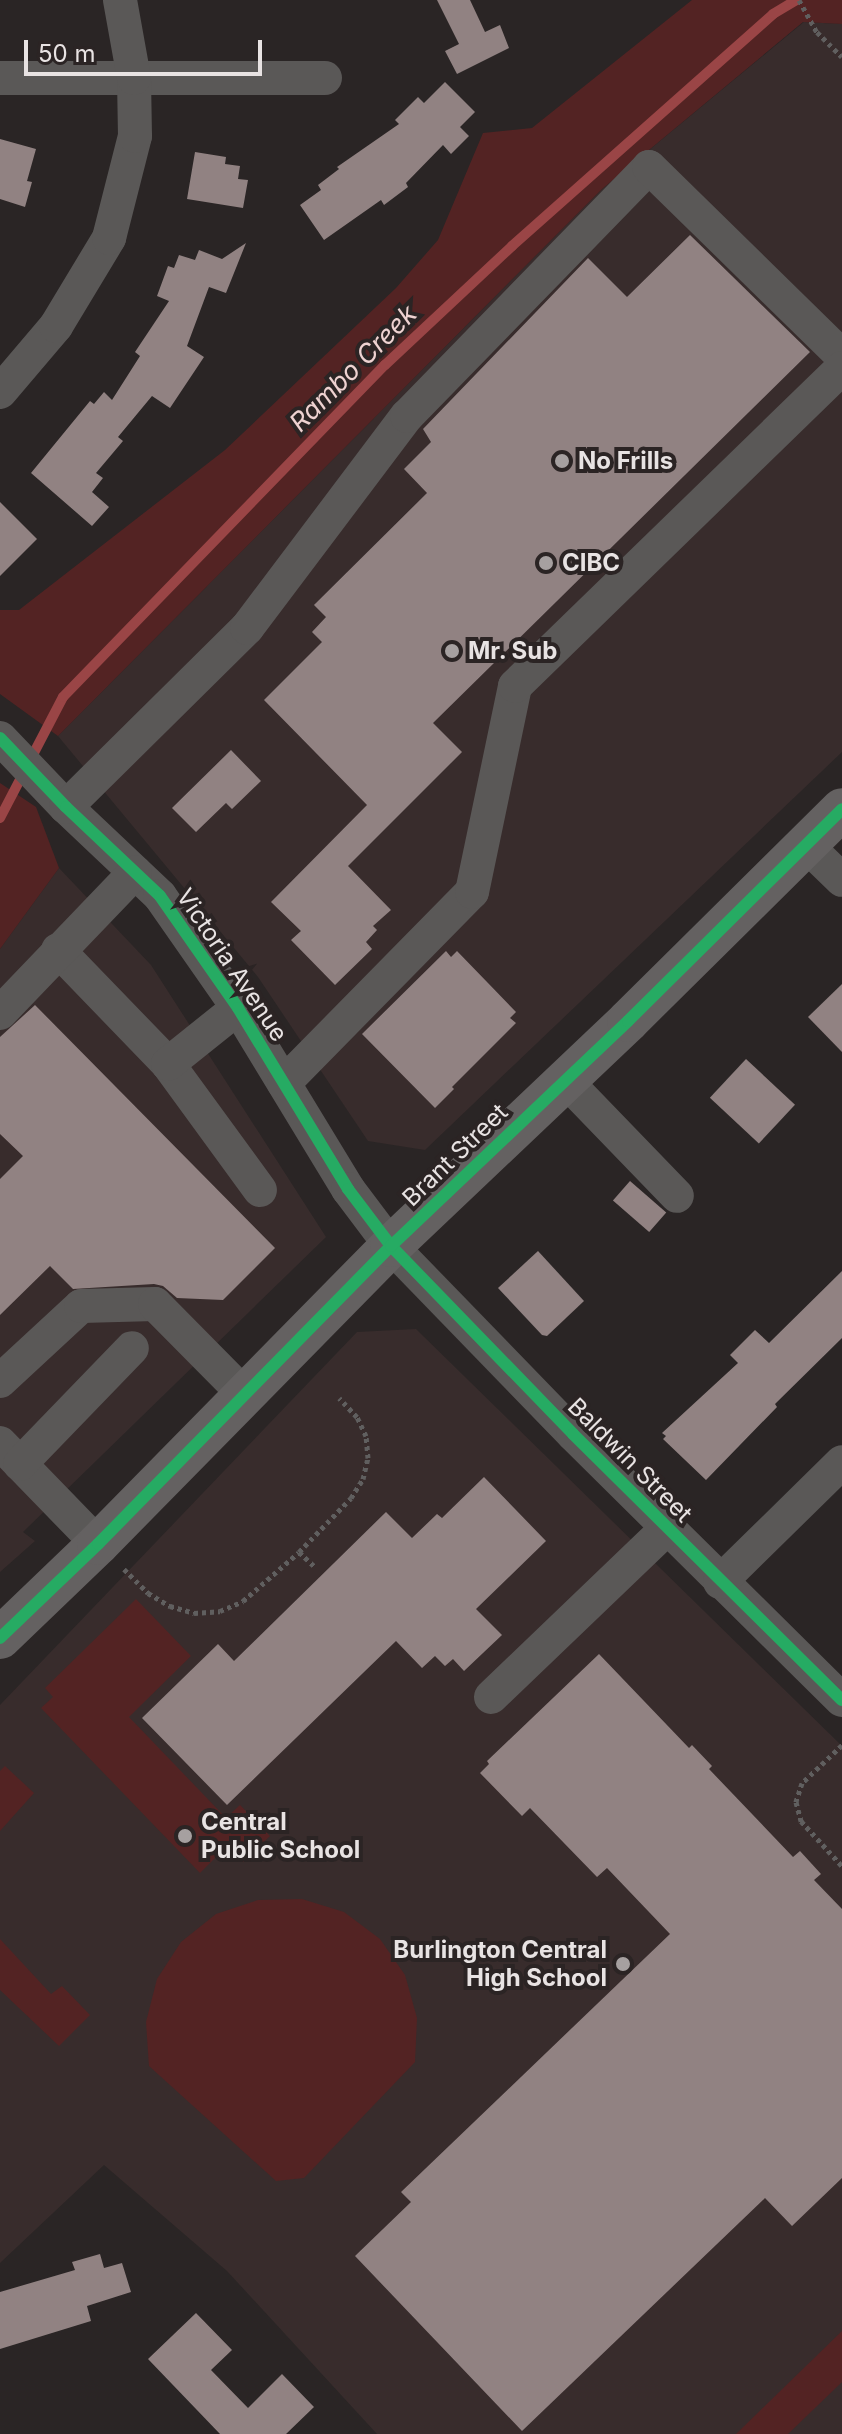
<!DOCTYPE html>
<style>
body{margin:0}
#map{position:relative;width:842px;height:2434px;overflow:hidden;background:#2a2525;font-family:Inter,sans-serif}
div>[style]{position:absolute}
.built>*{inset:0;background:#382c2c}
.green>*{inset:0;background:#532323}
.stream>*{height:10px;margin:-5px;padding:0 5px;transform-origin:5px;border-radius:5px;background:#9a4546}
.building>*{inset:0;background:#918282;transform-origin:0 0}
.path>*{height:5px;margin-top:-2.5px;transform-origin:0;background:repeating-linear-gradient(90deg,#605f5f 0 4px,transparent 0 8px)}
.minor>*{height:34px;margin:-17px;padding:0 17px;transform-origin:17px;border-radius:17px;background:#5a5857}
.major>*{height:42px;margin:-21px;padding:0 21px;transform-origin:21px;border-radius:21px;background:#646161}
.cycleway>*{height:12px;margin:-6px;padding:0 6px;transform-origin:6px;border-radius:6px;background:#26ab63}
.dots>*{width:22px;height:22px;translate:-50% -50%;box-sizing:border-box;border:4px solid #2b2424;border-radius:50%}
span{translate:-50% -50%;white-space:nowrap;text-align:center;line-height:1.15;-webkit-text-stroke:8px #2b2424;paint-order:stroke}
.poi-label{font-size:24px;color:#e8e3e3;font-weight:700}
.left{translate:0 -50%;text-align:left}
.right{translate:-100% -50%;text-align:right}
.street-label{font-size:24px;color:#e8e3e3}
.water-label{font-size:26px;color:#eed2d1;font-style:italic}
.scale{position:absolute;left:24px;top:40px;width:238px;height:36px;box-sizing:border-box;border:4px solid #e8e3e3;border-top:0;padding-left:10px;font-size:24px;line-height:28px;white-space:nowrap;color:#e8e3e3;-webkit-text-stroke:6px #2b2424;paint-order:stroke}
</style>
<div id="map">
<div class="built">
<div style="clip-path:polygon(804px 22px,842px 24px,842px 752px,425px 1150px,368px 1141px,258px 977px,58px 736px,602px 189px)"></div>
<div style="clip-path:polygon(59px 868px,151px 965px,326px 1237px,23px 1532px,35px 1541px,0 1572px,0 949px)"></div>
<div style="clip-path:polygon(416px 1329px,842px 1746px,842px 2434px,377px 2434px,227px 2271px,104px 2165px,0 2263px,0 1705px,357px 1332px)"></div>
</div>
<div class="green">
<div style="clip-path:polygon(692px 0,842px 0,842px 24px,803px 22px,602px 189px,58px 736px,0 694px,0 610px,19px 610px,225px 450px,396px 288px,438px 240px,483px 133px,532px 128px)"></div>
<div style="clip-path:polygon(0 783px,36px 807px,59px 868px,0 949px)"></div>
<div style="clip-path:polygon(136px 1599px,191px 1656px,129px 1717px,226px 1818px,240px 1805px,270px 1836px,243px 1862px,227px 1846px,200px 1873px,41px 1708px,53px 1697px,45px 1688px)"></div>
<div style="clip-path:polygon(5px 1766px,34px 1793px,0 1831px,0 1771px)"></div>
<div style="clip-path:polygon(302px 1899px,344px 1912px,380px 1939px,405px 1975px,417px 2018px,415px 2062px,304px 2178px,276px 2181px,149px 2066px,146px 2022px,157px 1979px,181px 1942px,216px 1914px,258px 1900px)"></div>
<div style="clip-path:polygon(0 1939px,51px 1994px,62px 1986px,90px 2015px,59px 2046px,0 1990px)"></div>
<div style="clip-path:polygon(842px 2331px,842px 2382px,788px 2434px,736px 2434px)"></div>
</div>
<div class="stream">
<div style="left:0;top:818px;width:136px;rotate:-62.5deg"></div>
<div style="left:63px;top:697px;width:463px;rotate:-45.9deg"></div>
<div style="left:385px;top:365px;width:174px;rotate:-43.1deg"></div>
<div style="left:512px;top:246px;width:349px;rotate:-41.6deg"></div>
<div style="left:773px;top:14px;width:27px;rotate:-31deg"></div>
</div>
<div class="building">
<div style="clip-path:polygon(437px 0,470px 0,485px 32px,500px 25px,509px 48px,457px 74px,445px 51px,459px 44px)"></div>
<div style="clip-path:polygon(445px 82px,475px 112px,460px 127px,469px 136px,451px 154px,443px 145px,406px 183px,408px 187px,384px 205px,381px 200px,324px 240px,300px 205px,321px 190px,318px 185px,339px 169px,337px 167px,399px 124px,395px 120px,418px 97px,424px 103px)"></div>
<div style="clip-path:polygon(0 139px,36px 149px,27px 181px,32px 182px,25px 207px,0 199px)"></div>
<div style="clip-path:polygon(195px 152px,226px 157px,225px 164px,240px 166px,238px 179px,248px 180px,243px 208px,187px 199px)"></div>
<div style="clip-path:polygon(690px 235px,810px 352px,433px 723px,462px 752px,348px 866px,391px 910px,373px 926px,377px 930px,366px 942px,372px 949px,335px 985px,291px 940px,301px 931px,271px 902px,367px 805px,264px 700px,322px 642px,312px 632px,326px 617px,314px 605px,427px 493px,404px 469px,431px 442px,423px 429px,588px 258px,627px 297px)"></div>
<div style="clip-path:polygon(246px 243px,226px 293px,209px 287px,187px 346px,204px 357px,170px 408px,152px 396px,118px 437px,123px 441px,96px 473px,103px 478px,92px 492px,109px 507px,92px 526px,31px 473px,90px 401px,94px 404px,104px 392px,112px 400px,140px 356px,135px 352px,169px 301px,157px 296px,168px 266px,174px 268px,179px 255px,195px 260px,199px 250px,222px 259px)"></div>
<div style="clip-path:polygon(0 502px,37px 539px,0 576px)"></div>
<div style="clip-path:polygon(231px 750px,261px 781px,232px 809px,226px 803px,196px 832px,172px 808px)"></div>
<div style="clip-path:polygon(446px 951px,451px 957px,457px 951px,516px 1012px,510px 1018px,516px 1023px,452px 1087px,454px 1089px,435px 1108px,362px 1034px)"></div>
<div style="clip-path:polygon(842px 984px,842px 1052px,808px 1017px)"></div>
<div style="clip-path:polygon(35px 1005px,275px 1248px,223px 1300px,177px 1298px,163px 1286px,154px 1284px,73px 1289px,50px 1266px,0 1315px,0 1179px,23px 1156px,0 1134px,0 1037px)"></div>
<div style="left:746px;top:1059px;width:67px;height:53px;rotate:43deg"></div>
<div style="left:630px;top:1181px;width:48px;height:26px;rotate:41deg"></div>
<div style="clip-path:polygon(538px 1251px,584px 1301px,547px 1336px,542px 1335px,498px 1288px)"></div>
<div style="clip-path:polygon(842px 1271px,842px 1338px,775px 1404px,777px 1407px,706px 1480px,663px 1439px,666px 1436px,662px 1433px,738px 1363px,730px 1355px,755px 1330px,769px 1343px)"></div>
<div style="clip-path:polygon(484px 1477px,546px 1541px,476px 1609px,502px 1635px,464px 1671px,453px 1659px,445px 1666px,435px 1656px,422px 1668px,396px 1641px,227px 1805px,142px 1718px,218px 1644px,234px 1661px,386px 1512px,412px 1538px,437px 1514px,442px 1518px)"></div>
<div style="clip-path:polygon(599px 1654px,689px 1748px,692px 1745px,712px 1766px,709px 1769px,793px 1857px,800px 1851px,821px 1874px,814px 1880px,842px 1909px,842px 2178px,792px 2226px,765px 2198px,522px 2431px,355px 2256px,411px 2202px,401px 2192px,670px 1934px,607px 1868px,597px 1877px,530px 1808px,522px 1816px,480px 1773px,489px 1764px,487px 1761px)"></div>
<div style="clip-path:polygon(100px 2254px,104px 2268px,122px 2263px,131px 2292px,87px 2306px,91px 2321px,0 2349px,0 2292px,75px 2270px,72px 2262px)"></div>
<div style="clip-path:polygon(196px 2313px,232px 2350px,211px 2370px,248px 2408px,282px 2374px,314px 2407px,286px 2434px,220px 2434px,148px 2359px)"></div>
</div>
<div class="path">
<div style="left:799px;top:0;width:37px;rotate:61deg"></div>
<div style="left:817px;top:32px;width:35px;rotate:45deg"></div>
<div style="left:299px;top:1552px;width:23px;rotate:43deg"></div>
<div style="left:124px;top:1569px;width:34px;rotate:45deg"></div>
<div style="left:148px;top:1593px;width:26px;rotate:31deg"></div>
<div style="left:170px;top:1606px;width:25px;rotate:16deg"></div>
<div style="left:194px;top:1613px;width:26px;rotate:-4deg"></div>
<div style="left:220px;top:1611px;width:25px;rotate:-23deg"></div>
<div style="left:243px;top:1601px;width:74px;rotate:-41.2deg"></div>
<div style="left:299px;top:1552px;width:75px;rotate:-46.1deg"></div>
<div style="left:351px;top:1498px;width:22px;rotate:-58deg"></div>
<div style="left:363px;top:1479px;width:22px;rotate:-77deg"></div>
<div style="left:368px;top:1458px;width:22px;rotate:-95deg"></div>
<div style="left:366px;top:1436px;width:21px;rotate:-115deg"></div>
<div style="left:357px;top:1417px;width:26px;rotate:-133deg"></div>
<div style="left:842px;top:1745px;width:55px;rotate:136.5deg"></div>
<div style="left:802px;top:1783px;width:20px;rotate:108deg"></div>
<div style="left:796px;top:1802px;width:20px;rotate:75deg"></div>
<div style="left:801px;top:1821px;width:61px;rotate:47.7deg"></div>
</div>
<div class="minor">
<div style="left:0;top:78px;width:325px"></div>
<div style="left:0;top:392px;width:87px;rotate:-49.7deg"></div>
<div style="left:56px;top:326px;width:103px;rotate:-58.9deg"></div>
<div style="left:109px;top:238px;width:105px;rotate:-75.7deg"></div>
<div style="left:135px;top:136px;width:58px;rotate:-91deg"></div>
<div style="left:134px;top:78px;width:79px;rotate:-100.2deg"></div>
<div style="left:0;top:738px;width:95px;rotate:46.3deg"></div>
<div style="left:66px;top:807px;width:129px;rotate:43.4deg"></div>
<div style="left:160px;top:896px;width:136px;rotate:55.1deg"></div>
<div style="left:238px;top:1008px;width:212px;rotate:58.7deg"></div>
<div style="left:348px;top:1189px;width:71px;rotate:53deg"></div>
<div style="left:391px;top:1246px;width:262px;rotate:45.9deg"></div>
<div style="left:573px;top:1434px;width:378px;rotate:44.7deg"></div>
<div style="left:66px;top:807px;width:255px;rotate:-44.7deg"></div>
<div style="left:247px;top:628px;width:266px;rotate:-53deg"></div>
<div style="left:407px;top:416px;width:347px;rotate:-45.8deg"></div>
<div style="left:649px;top:167px;width:270px;rotate:44.4deg"></div>
<div style="left:806px;top:845px;width:50px;rotate:44.2deg"></div>
<div style="left:58px;top:950px;width:158px;rotate:46deg"></div>
<div style="left:168px;top:1064px;width:156px;rotate:53.9deg"></div>
<div style="left:0;top:1013px;width:195px;rotate:-46.2deg"></div>
<div style="left:168px;top:1064px;width:90px;rotate:-38.7deg"></div>
<div style="left:565px;top:1080px;width:161px;rotate:46deg"></div>
<div style="left:284px;top:1083px;width:268px;rotate:-45.5deg"></div>
<div style="left:472px;top:892px;width:210px;rotate:-78.2deg"></div>
<div style="left:515px;top:686px;width:456px;rotate:-44.2deg"></div>
<div style="left:0;top:1381px;width:110px;rotate:-42.8deg"></div>
<div style="left:81px;top:1306px;width:74px;rotate:-1.5deg"></div>
<div style="left:155px;top:1304px;width:128px;rotate:45.3deg"></div>
<div style="left:0;top:1443px;width:141px;rotate:45.9deg"></div>
<div style="left:20px;top:1464px;width:161px;rotate:-46deg"></div>
<div style="left:720px;top:1582px;width:171px;rotate:-44.5deg"></div>
<div style="left:491px;top:1697px;width:244px;rotate:-43.8deg"></div>
</div>
<div class="major">
<div style="left:0;top:1638px;width:136px;rotate:-43.8deg"></div>
<div style="left:98px;top:1544px;width:418px;rotate:-45.5deg"></div>
<div style="left:391px;top:1246px;width:327px;rotate:-43.5deg"></div>
<div style="left:628px;top:1021px;width:301px;rotate:-44.7deg"></div>
</div>
<div class="cycleway">
<div style="left:0;top:738px;width:95px;rotate:46.3deg"></div>
<div style="left:66px;top:807px;width:129px;rotate:43.4deg"></div>
<div style="left:160px;top:896px;width:136px;rotate:55.1deg"></div>
<div style="left:238px;top:1008px;width:212px;rotate:58.7deg"></div>
<div style="left:348px;top:1189px;width:71px;rotate:53deg"></div>
<div style="left:391px;top:1246px;width:262px;rotate:45.9deg"></div>
<div style="left:573px;top:1434px;width:378px;rotate:44.7deg"></div>
<div style="left:0;top:1638px;width:136px;rotate:-43.8deg"></div>
<div style="left:98px;top:1544px;width:418px;rotate:-45.5deg"></div>
<div style="left:391px;top:1246px;width:327px;rotate:-43.5deg"></div>
<div style="left:628px;top:1021px;width:301px;rotate:-44.7deg"></div>
</div>
<div class="dots">
<div style="left:562px;top:461px;background:#a6a0a0"></div>
<div style="left:546px;top:563px;background:#a6a0a0"></div>
<div style="left:452px;top:651px;background:#a6a0a0"></div>
<div style="left:185px;top:1836px;background:#a6a0a0"></div>
<div style="left:623px;top:1964px;background:#a6a0a0"></div>
</div>
<div class="poi-label">
<span class="left" style="left:578px;top:461px">No Frills</span>
<span class="left" style="left:562px;top:563px">CIBC</span>
<span class="left" style="left:468px;top:651px">Mr. Sub</span>
<span class="left" style="left:201px;top:1836px">Central<br>Public School</span>
<span class="right" style="left:607px;top:1964px">Burlington Central<br>High School</span>
</div>
<div class="street-label">
<span style="left:232px;top:965px;rotate:56deg">Victoria Avenue</span>
<span style="left:455px;top:1155px;rotate:-44deg">Brant Street</span>
<span style="left:630px;top:1460px;rotate:45deg">Baldwin Street</span>
</div>
<div class="water-label">
<span style="left:353px;top:368px;rotate:-45deg">Rambo Creek</span>
</div>
<div class="scale">50 m</div>
</div>
